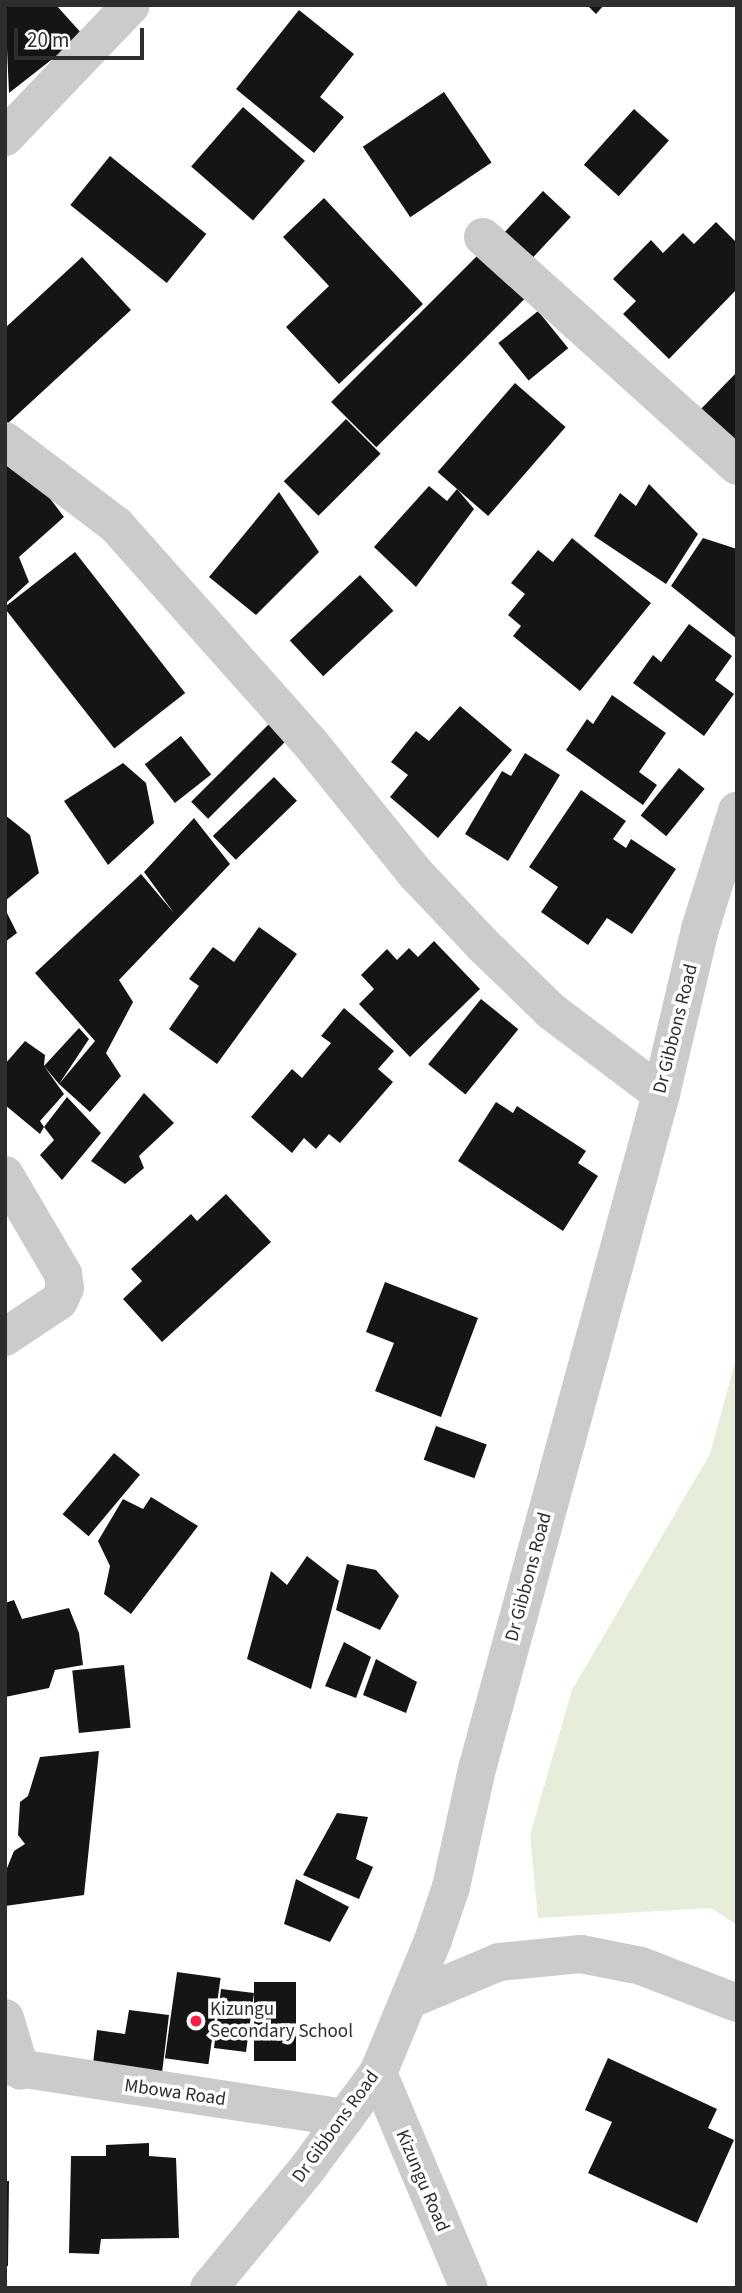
<!DOCTYPE html>
<style>
body{margin:0}
#map{position:relative;width:742px;height:2293px;overflow:hidden;background:#fff;font-family:"Source Sans 3",sans-serif}
div>[style]{position:absolute}
.green>*{inset:0;background:#e6edda}
.building>*{inset:0;background:#151515;transform-origin:0 0}
.minor>*{height:38px;margin:-19px;padding:0 19px;transform-origin:19px;border-radius:19px;background:#cbcbcb}
.dots>*{width:19px;height:19px;translate:-50% -50%;box-sizing:border-box;border:4px solid #fff;border-radius:50%}
span{translate:-50% -50%;white-space:nowrap;text-align:center;line-height:1.15;-webkit-text-stroke:7px #fff;paint-order:stroke}
.street-label{font-size:19px;color:#2e2e2e}
.poi-label{font-size:19px;color:#2e2e2e}
.left{translate:0 -50%;text-align:left}
.frame{position:absolute;inset:0;border:7px solid #2e2e2e;pointer-events:none}
.scale{position:absolute;left:14px;top:28px;width:130px;height:32px;box-sizing:border-box;border:4px solid #2e2e2e;border-top:0;padding-left:9px;font-size:21px;line-height:24px;white-space:nowrap;color:#2e2e2e;-webkit-text-stroke:5px #fff;paint-order:stroke}
</style>
<div id="map">
<div class="green">
<div style="clip-path:polygon(737px 1355px,737px 1925px,711px 1908px,538px 1918px,530px 1835px,572px 1690px,710px 1454px)"></div>
</div>
<div class="building">
<div style="clip-path:polygon(5px 5px,56px 5px,83px 35px,9px 93px)"></div>
<div style="clip-path:polygon(587px 5px,604px 5px,596px 14px)"></div>
<div style="clip-path:polygon(299px 10px,354px 54px,320px 97px,344px 117px,314px 153px,236px 89px)"></div>
<div style="left:444px;top:92px;width:85px;height:98px;rotate:56deg"></div>
<div style="left:243px;top:107px;width:82px;height:79px;rotate:41deg"></div>
<div style="left:634px;top:109px;width:47px;height:75px;rotate:42deg"></div>
<div style="left:110px;top:156px;width:124px;height:63px;rotate:39deg"></div>
<div style="left:543px;top:191px;width:38px;height:63px;rotate:43deg"></div>
<div style="clip-path:polygon(324px 198px,423px 304px,339px 384px,286px 327px,329px 286px,283px 237px)"></div>
<div style="clip-path:polygon(716px 222px,737px 243px,737px 289px,669px 359px,623px 314px,636px 301px,613px 279px,651px 240px,663px 253px,683px 233px,694px 244px)"></div>
<div style="left:481px;top:252px;width:64px;height:212px;rotate:45deg"></div>
<div style="clip-path:polygon(82px 257px,131px 310px,5px 426px,5px 328px)"></div>
<div style="left:538px;top:311px;width:48px;height:51px;rotate:51deg"></div>
<div style="clip-path:polygon(737px 372px,737px 448px,699px 411px)"></div>
<div style="left:515px;top:383px;width:67px;height:118px;rotate:41deg"></div>
<div style="left:346px;top:419px;width:49px;height:88px;rotate:45deg"></div>
<div style="clip-path:polygon(5px 450px,36px 480px,64px 517px,19px 557px,29px 582px,5px 604px)"></div>
<div style="clip-path:polygon(649px 484px,698px 534px,666px 584px,594px 536px,620px 493px,636px 506px)"></div>
<div style="clip-path:polygon(429px 486px,447px 501px,457px 489px,474px 509px,416px 587px,374px 547px)"></div>
<div style="clip-path:polygon(279px 492px,319px 552px,256px 615px,209px 577px)"></div>
<div style="clip-path:polygon(572px 538px,651px 603px,580px 691px,513px 636px,521px 626px,508px 615px,525px 594px,511px 583px,538px 550px,553px 562px)"></div>
<div style="clip-path:polygon(703px 538px,737px 549px,737px 639px,671px 586px)"></div>
<div style="left:75px;top:552px;width:179px;height:90px;rotate:52deg"></div>
<div style="left:360px;top:575px;width:49px;height:96px;rotate:47deg"></div>
<div style="clip-path:polygon(689px 624px,732px 656px,715px 680px,734px 694px,704px 736px,633px 683px,653px 655px,661px 662px)"></div>
<div style="clip-path:polygon(612px 695px,666px 733px,639px 772px,657px 785px,643px 805px,566px 750px,587px 719px,593px 724px)"></div>
<div style="clip-path:polygon(460px 706px,512px 750px,438px 838px,390px 797px,408px 775px,391px 762px,416px 731px,429px 741px)"></div>
<div style="left:276px;top:717px;width:24px;height:120px;rotate:45deg"></div>
<div style="left:181px;top:736px;width:49px;height:46px;rotate:52deg"></div>
<div style="clip-path:polygon(525px 753px,560px 775px,508px 861px,465px 834px,502px 771px,511px 776px)"></div>
<div style="clip-path:polygon(123px 763px,146px 783px,154px 823px,108px 865px,64px 801px)"></div>
<div style="left:679px;top:768px;width:33px;height:61px;rotate:39deg"></div>
<div style="left:274px;top:777px;width:33px;height:85px;rotate:46deg"></div>
<div style="clip-path:polygon(581px 790px,626px 821px,613px 839px,626px 848px,631px 839px,676px 869px,632px 934px,607px 918px,588px 945px,541px 912px,558px 887px,529px 867px)"></div>
<div style="clip-path:polygon(5px 815px,30px 835px,39px 873px,5px 901px)"></div>
<div style="clip-path:polygon(194px 818px,230px 864px,119px 980px,133px 1002px,106px 1053px,121px 1076px,90px 1112px,59px 1084px,44px 1066px,64px 1094px,40px 1121px,44px 1127px,67px 1097px,101px 1133px,62px 1180px,40px 1155px,54px 1140px,44px 1127px,40px 1134px,5px 1105px,5px 1064px,25px 1041px,45px 1055px,44px 1066px,79px 1028px,89px 1039px,59px 1084px,95px 1041px,35px 973px,141px 874px,174px 913px,144px 872px)"></div>
<div style="clip-path:polygon(5px 909px,17px 933px,5px 942px)"></div>
<div style="clip-path:polygon(259px 927px,297px 954px,217px 1064px,169px 1029px,199px 986px,189px 979px,213px 947px,234px 962px)"></div>
<div style="clip-path:polygon(434px 941px,480px 989px,410px 1057px,359px 1004px,374px 989px,361px 975px,387px 949px,397px 960px,409px 948px,418px 957px)"></div>
<div style="left:481px;top:999px;width:48px;height:84px;rotate:39deg"></div>
<div style="clip-path:polygon(344px 1008px,394px 1051px,378px 1069px,393px 1082px,340px 1143px,329px 1134px,316px 1149px,304px 1138px,292px 1153px,251px 1117px,292px 1069px,302px 1078px,331px 1043px,321px 1036px)"></div>
<div style="clip-path:polygon(144px 1093px,174px 1123px,139px 1156px,144px 1168px,125px 1184px,91px 1161px)"></div>
<div style="clip-path:polygon(496px 1102px,513px 1113px,517px 1106px,586px 1151px,578px 1163px,598px 1176px,563px 1231px,458px 1161px)"></div>
<div style="clip-path:polygon(226px 1194px,271px 1242px,162px 1342px,123px 1299px,142px 1281px,131px 1269px,191px 1214px,197px 1221px)"></div>
<div style="clip-path:polygon(385px 1282px,478px 1318px,441px 1417px,375px 1391px,394px 1343px,366px 1332px)"></div>
<div style="left:436px;top:1426px;width:54px;height:36px;rotate:20deg"></div>
<div style="left:114px;top:1453px;width:34px;height:80px;rotate:40deg"></div>
<div style="clip-path:polygon(151px 1497px,198px 1526px,131px 1614px,104px 1594px,110px 1566px,98px 1541px,123px 1499px,143px 1509px)"></div>
<div style="clip-path:polygon(307px 1556px,339px 1581px,311px 1689px,247px 1659px,271px 1571px,287px 1585px)"></div>
<div style="clip-path:polygon(347px 1564px,376px 1570px,399px 1596px,380px 1630px,336px 1610px)"></div>
<div style="clip-path:polygon(14px 1600px,22px 1619px,69px 1608px,79px 1633px,83px 1665px,55px 1670px,49px 1688px,5px 1697px,5px 1603px)"></div>
<div style="clip-path:polygon(344px 1642px,371px 1657px,356px 1698px,325px 1686px)"></div>
<div style="clip-path:polygon(376px 1659px,417px 1682px,406px 1713px,363px 1695px)"></div>
<div style="left:124px;top:1665px;width:63px;height:52px;rotate:84deg"></div>
<div style="clip-path:polygon(99px 1751px,84px 1895px,5px 1906px,5px 1873px,14px 1851px,25px 1844px,18px 1835px,20px 1802px,28px 1796px,40px 1757px)"></div>
<div style="clip-path:polygon(337px 1813px,368px 1817px,356px 1859px,373px 1867px,359px 1899px,303px 1875px)"></div>
<div style="clip-path:polygon(296px 1879px,349px 1907px,330px 1942px,284px 1924px)"></div>
<div style="left:177px;top:1972px;width:44px;height:87px;rotate:8deg"></div>
<div style="clip-path:polygon(254px 1982px,296px 1982px,296px 2061px,254px 2061px,254px 1993px,246px 2052px,214px 2048px,221px 1989px,254px 1993px)"></div>
<div style="clip-path:polygon(129px 2010px,169px 2015px,162px 2073px,93px 2064px,97px 2030px,125px 2034px)"></div>
<div style="clip-path:polygon(608px 2058px,717px 2109px,708px 2128px,734px 2140px,697px 2223px,588px 2173px,612px 2122px,585px 2110px)"></div>
<div style="clip-path:polygon(149px 2143px,149px 2156px,176px 2158px,179px 2238px,101px 2239px,99px 2254px,69px 2253px,71px 2156px,106px 2156px,106px 2145px)"></div>
<div style="clip-path:polygon(5px 2181px,9px 2181px,8px 2266px,5px 2266px)"></div>
</div>
<div class="minor">
<div style="left:5px;top:137px;width:182px;rotate:-46.3deg"></div>
<div style="left:483px;top:237px;width:342px;rotate:42deg"></div>
<div style="left:5px;top:441px;width:139px;rotate:37.1deg"></div>
<div style="left:116px;top:525px;width:293px;rotate:48.3deg"></div>
<div style="left:311px;top:744px;width:167px;rotate:51.1deg"></div>
<div style="left:416px;top:874px;width:98px;rotate:46.7deg"></div>
<div style="left:483px;top:945px;width:95px;rotate:44.1deg"></div>
<div style="left:551px;top:1011px;width:138px;rotate:37deg"></div>
<div style="left:5px;top:1175px;width:115px;rotate:59.6deg"></div>
<div style="left:63px;top:1274px;width:14px;rotate:82deg"></div>
<div style="left:65px;top:1288px;width:14px;rotate:115deg"></div>
<div style="left:59px;top:1301px;width:65px;rotate:146.3deg"></div>
<div style="left:411px;top:1999px;width:95px;rotate:-22.8deg"></div>
<div style="left:499px;top:1962px;width:82px;rotate:-5.6deg"></div>
<div style="left:581px;top:1954px;width:61px;rotate:11.3deg"></div>
<div style="left:641px;top:1966px;width:103px;rotate:21.1deg"></div>
<div style="left:5px;top:2018px;width:55px;rotate:73.2deg"></div>
<div style="left:5px;top:2066px;width:344px;rotate:8.7deg"></div>
<div style="left:378px;top:2073px;width:233px;rotate:67.1deg"></div>
<div style="left:209px;top:2288px;width:154px;rotate:-50.5deg"></div>
<div style="left:307px;top:2169px;width:119px;rotate:-53.5deg"></div>
<div style="left:378px;top:2073px;width:144px;rotate:-67.5deg"></div>
<div style="left:433px;top:1940px;width:56px;rotate:-71.2deg"></div>
<div style="left:451px;top:1887px;width:121px;rotate:-77.6deg"></div>
<div style="left:477px;top:1769px;width:700px;rotate:-74.75deg"></div>
<div style="left:661px;top:1094px;width:170px;rotate:-76.7deg"></div>
<div style="left:700px;top:929px;width:124px;rotate:-72.6deg"></div>
</div>
<div class="dots">
<div style="left:196px;top:2021px;background:#f61f44"></div>
</div>
<div class="street-label">
<span style="left:676px;top:1029px;rotate:-76deg">Dr Gibbons Road</span>
<span style="left:529px;top:1577px;rotate:-75deg">Dr Gibbons Road</span>
<span style="left:175px;top:2093px;rotate:8deg">Mbowa Road</span>
<span style="left:336px;top:2127px;rotate:-54deg">Dr Gibbons Road</span>
<span style="left:422px;top:2181px;rotate:67deg">Kizungu Road</span>
</div>
<div class="poi-label">
<span class="left" style="left:210px;top:2021px">Kizungu<br>Secondary School</span>
</div>
<div class="frame"></div>
<div class="scale">20 m</div>
</div>
